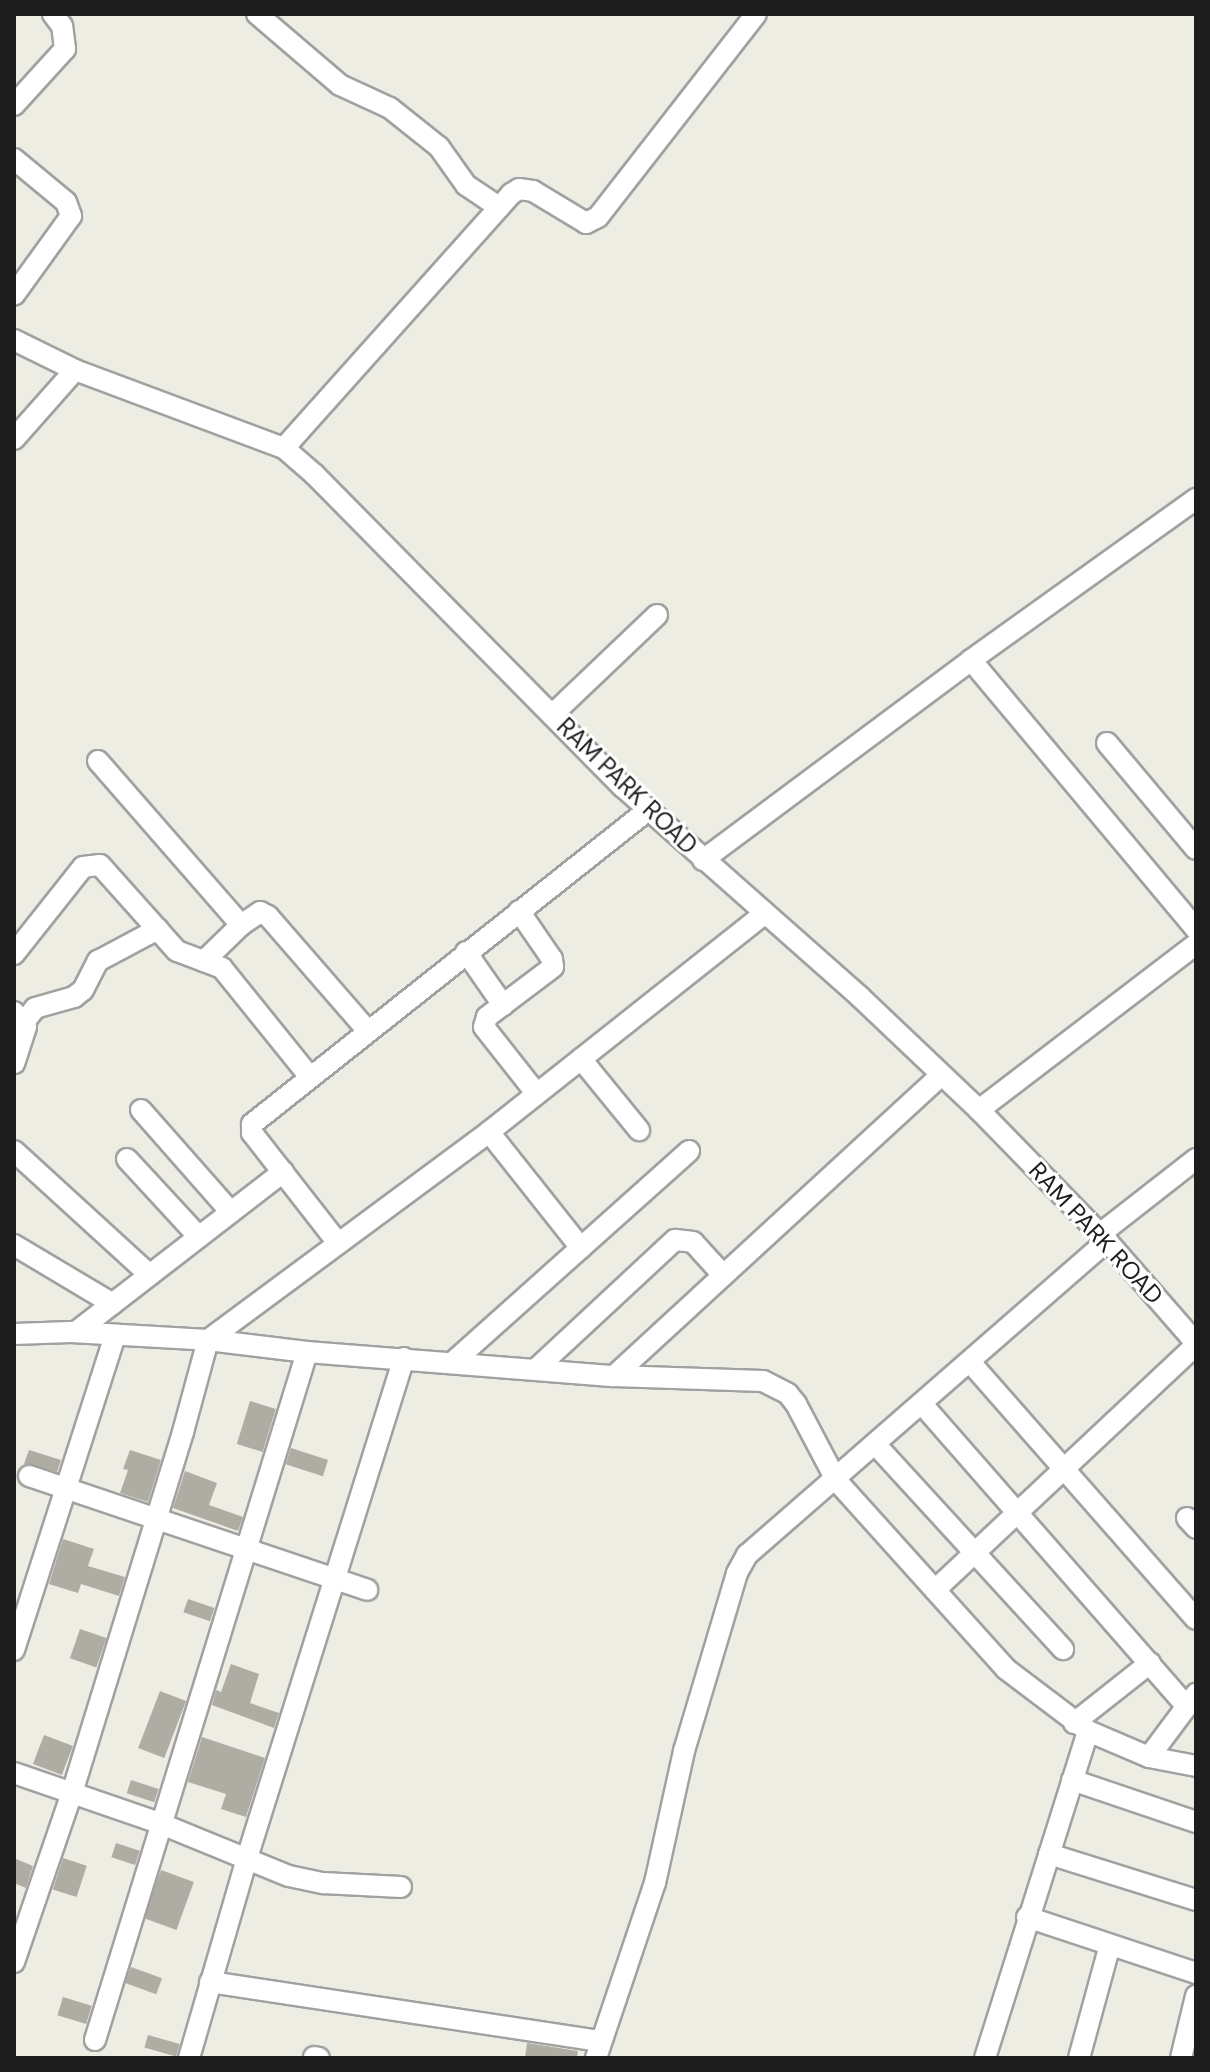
<!DOCTYPE html>
<style>
body{margin:0}
#map{position:relative;width:1210px;height:2072px;overflow:hidden;background:#edede4;font-family:"DM Sans",sans-serif}
div>[style]{position:absolute}
.building>*{inset:0;background:#afada3;transform-origin:0 0}
.roads{filter:drop-shadow(2px 0 #a1a1a1) drop-shadow(-2px 0 #a1a1a1) drop-shadow(0 2px #a1a1a1) drop-shadow(0 -2px #a1a1a1)}
.minor>*{height:20px;margin:-10px;padding:0 10px;transform-origin:10px;border-radius:10px;background:#fff}
span{translate:-50% -50%;white-space:nowrap;text-align:center;line-height:1.15;-webkit-text-stroke:6px #fff;paint-order:stroke}
.street-label{font-size:24px;color:#1d1d1d}
.frame{position:absolute;inset:0;border:16px solid #1d1d1d;pointer-events:none}
</style>
<div id="map">
<div class="building">
<div style="left:250px;top:1401px;width:27px;height:45px;rotate:17deg"></div>
<div style="left:291px;top:1448px;width:39px;height:17px;rotate:18deg"></div>
<div style="clip-path:polygon(29px 1450px,61px 1460px,57px 1472px,24px 1464px)"></div>
<div style="clip-path:polygon(130px 1450px,161px 1460px,148px 1502px,120px 1493px,128px 1470px,123px 1469px)"></div>
<div style="clip-path:polygon(185px 1471px,217px 1483px,209px 1505px,243px 1517px,238px 1531px,173px 1508px)"></div>
<div style="clip-path:polygon(63px 1539px,94px 1549px,88px 1566px,125px 1577px,119px 1596px,81px 1584px,78px 1593px,49px 1584px)"></div>
<div style="left:188px;top:1599px;width:28px;height:14px;rotate:19deg"></div>
<div style="left:80px;top:1629px;width:28px;height:31px;rotate:19deg"></div>
<div style="clip-path:polygon(231px 1664px,259px 1674px,250px 1703px,279px 1713px,274px 1728px,212px 1705px,216px 1690px,221px 1692px)"></div>
<div style="left:160px;top:1691px;width:28px;height:61px;rotate:21deg"></div>
<div style="left:44px;top:1735px;width:31px;height:31px;rotate:21deg"></div>
<div style="clip-path:polygon(202px 1737px,265px 1758px,246px 1817px,221px 1809px,226px 1794px,188px 1782px)"></div>
<div style="left:131px;top:1780px;width:29px;height:14px;rotate:18deg"></div>
<div style="left:116px;top:1843px;width:25px;height:15px;rotate:18deg"></div>
<div style="clip-path:polygon(14px 1858px,33px 1866px,26px 1888px,14px 1883px)"></div>
<div style="left:63px;top:1858px;width:25px;height:33px;rotate:18deg"></div>
<div style="left:161px;top:1870px;width:35px;height:51px;rotate:20deg"></div>
<div style="left:131px;top:1967px;width:33px;height:17px;rotate:20deg"></div>
<div style="left:63px;top:1997px;width:30px;height:19px;rotate:17deg"></div>
<div style="left:148px;top:2035px;width:33px;height:13px;rotate:16deg"></div>
<div style="clip-path:polygon(527px 2043px,578px 2051px,577px 2058px,525px 2058px)"></div>
</div>
<div class="roads">
<div class="minor">
<div style="left:257px;top:14px;width:109px;rotate:40.5deg"></div>
<div style="left:340px;top:85px;width:55px;rotate:24.7deg"></div>
<div style="left:390px;top:108px;width:63px;rotate:38.5deg"></div>
<div style="left:439px;top:147px;width:47px;rotate:54.6deg"></div>
<div style="left:466px;top:185px;width:40px;rotate:34deg"></div>
<div style="left:14px;top:105px;width:76px;rotate:-47.7deg"></div>
<div style="left:65px;top:49px;width:23px;rotate:-97deg"></div>
<div style="left:62px;top:26px;width:15px;rotate:-127deg"></div>
<div style="left:14px;top:159px;width:67px;rotate:39.6deg"></div>
<div style="left:66px;top:202px;width:15px;rotate:70deg"></div>
<div style="left:71px;top:216px;width:97px;rotate:125.8deg"></div>
<div style="left:14px;top:340px;width:68px;rotate:26.2deg"></div>
<div style="left:14px;top:439px;width:92px;rotate:-48.5deg"></div>
<div style="left:75px;top:370px;width:223px;rotate:20.5deg"></div>
<div style="left:284px;top:448px;width:40px;rotate:41deg"></div>
<div style="left:314px;top:474px;width:440px;rotate:45.4deg"></div>
<div style="left:623px;top:787px;width:317px;rotate:41.5deg"></div>
<div style="left:860px;top:997px;width:164px;rotate:43.5deg"></div>
<div style="left:979px;top:1110px;width:183px;rotate:45.7deg"></div>
<div style="left:1107px;top:1241px;width:135px;rotate:48.9deg"></div>
<div style="left:284px;top:448px;width:341px;rotate:-48.2deg"></div>
<div style="left:511px;top:194px;width:9px;rotate:-32deg"></div>
<div style="left:519px;top:189px;width:14px;rotate:8deg"></div>
<div style="left:533px;top:191px;width:62px;rotate:31.1deg"></div>
<div style="left:586px;top:223px;width:13px;rotate:-27deg"></div>
<div style="left:598px;top:217px;width:257px;rotate:-52.1deg"></div>
<div style="left:971px;top:660px;width:351px;rotate:50.1deg"></div>
<div style="left:552px;top:715px;width:145px;rotate:-43.6deg"></div>
<div style="left:1107px;top:743px;width:138px;rotate:50deg"></div>
<div style="left:98px;top:761px;width:218px;rotate:48.9deg"></div>
<div style="left:241px;top:925px;width:52px;rotate:135.8deg"></div>
<div style="left:703px;top:860px;width:334px;rotate:-36.7deg"></div>
<div style="left:971px;top:660px;width:277px;rotate:-35.6deg"></div>
<div style="left:519px;top:911px;width:58px;rotate:55.5deg"></div>
<div style="left:552px;top:959px;width:8px;rotate:83deg"></div>
<div style="left:553px;top:967px;width:83px;rotate:142.9deg"></div>
<div style="left:487px;top:1017px;width:10px;rotate:107deg"></div>
<div style="left:484px;top:1027px;width:85px;rotate:51.7deg"></div>
<div style="left:241px;top:925px;width:23px;rotate:-34deg"></div>
<div style="left:260px;top:912px;width:9px;rotate:27deg"></div>
<div style="left:268px;top:916px;width:151px;rotate:49deg"></div>
<div style="left:466px;top:952px;width:65px;rotate:55.1deg"></div>
<div style="left:14px;top:954px;width:111px;rotate:-51.6deg"></div>
<div style="left:83px;top:867px;width:17px;rotate:-7deg"></div>
<div style="left:100px;top:865px;width:115px;rotate:48.2deg"></div>
<div style="left:177px;top:951px;width:48px;rotate:20.7deg"></div>
<div style="left:222px;top:968px;width:140px;rotate:51.1deg"></div>
<div style="left:14px;top:1012px;width:19px;rotate:51deg"></div>
<div style="left:26px;top:1027px;width:38px;rotate:108deg"></div>
<div style="left:25px;top:1021px;width:16px;rotate:-52deg"></div>
<div style="left:35px;top:1008px;width:41px;rotate:-15.8deg"></div>
<div style="left:74px;top:997px;width:11px;rotate:-38deg"></div>
<div style="left:83px;top:990px;width:33px;rotate:-63deg"></div>
<div style="left:98px;top:961px;width:68px;rotate:-28.1deg"></div>
<div style="left:581px;top:1059px;width:92px;rotate:50.8deg"></div>
<div style="left:141px;top:1110px;width:136px;rotate:48.6deg"></div>
<div style="left:979px;top:1110px;width:273px;rotate:-37.4deg"></div>
<div style="left:489px;top:1132px;width:148px;rotate:51.6deg"></div>
<div style="left:14px;top:1151px;width:184px;rotate:42.4deg"></div>
<div style="left:127px;top:1159px;width:106px;rotate:47.3deg"></div>
<div style="left:1100px;top:1234px;width:122px;rotate:-38deg"></div>
<div style="left:338px;top:1243px;width:140px;rotate:-128deg"></div>
<div style="left:252px;top:1133px;width:9px;rotate:-90deg"></div>
<div style="left:252px;top:1124px;width:505px;rotate:-38.41deg"></div>
<div style="left:14px;top:1245px;width:115px;rotate:30.8deg"></div>
<div style="left:76px;top:1332px;width:262px;rotate:-37.7deg"></div>
<div style="left:14px;top:1334px;width:57px;rotate:-2deg"></div>
<div style="left:71px;top:1332px;width:137px;rotate:3.3deg"></div>
<div style="left:208px;top:1340px;width:100px;rotate:6.9deg"></div>
<div style="left:307px;top:1352px;width:308px;rotate:4.5deg"></div>
<div style="left:614px;top:1376px;width:149px;rotate:1.9deg"></div>
<div style="left:763px;top:1381px;width:28px;rotate:27deg"></div>
<div style="left:788px;top:1394px;width:13px;rotate:51deg"></div>
<div style="left:796px;top:1404px;width:86px;rotate:62.2deg"></div>
<div style="left:836px;top:1480px;width:254px;rotate:48deg"></div>
<div style="left:1006px;top:1669px;width:103px;rotate:37.1deg"></div>
<div style="left:1088px;top:1731px;width:66px;rotate:23.1deg"></div>
<div style="left:1149px;top:1757px;width:48px;rotate:10.8deg"></div>
<div style="left:970px;top:1362px;width:342px;rotate:48.7deg"></div>
<div style="left:452px;top:1363px;width:318px;rotate:-41.8deg"></div>
<div style="left:536px;top:1369px;width:190px;rotate:-42.9deg"></div>
<div style="left:675px;top:1240px;width:18px;rotate:6deg"></div>
<div style="left:693px;top:1242px;width:45px;rotate:47.7deg"></div>
<div style="left:614px;top:1376px;width:444px;rotate:-42.6deg"></div>
<div style="left:922px;top:1404px;width:401px;rotate:48.8deg"></div>
<div style="left:876px;top:1445px;width:277px;rotate:47.5deg"></div>
<div style="left:29px;top:1476px;width:357px;rotate:18.6deg"></div>
<div style="left:1187px;top:1518px;width:13px;rotate:48deg"></div>
<div style="left:935px;top:1590px;width:358px;rotate:-43.2deg"></div>
<div style="left:14px;top:1650px;width:331px;rotate:-72.2deg"></div>
<div style="left:1074px;top:1723px;width:97px;rotate:-38.3deg"></div>
<div style="left:1149px;top:1757px;width:79px;rotate:-53.3deg"></div>
<div style="left:14px;top:1773px;width:153px;rotate:19deg"></div>
<div style="left:159px;top:1823px;width:140px;rotate:22.2deg"></div>
<div style="left:289px;top:1876px;width:35px;rotate:12deg"></div>
<div style="left:323px;top:1883px;width:78px;rotate:2.9deg"></div>
<div style="left:1072px;top:1780px;width:131px;rotate:18.7deg"></div>
<div style="left:1049px;top:1854px;width:154px;rotate:17.4deg"></div>
<div style="left:1027px;top:1917px;width:178px;rotate:18.3deg"></div>
<div style="left:14px;top:1962px;width:179px;rotate:-71.1deg"></div>
<div style="left:72px;top:1793px;width:378px;rotate:-72.9deg"></div>
<div style="left:183px;top:1432px;width:95px;rotate:-74.8deg"></div>
<div style="left:208px;top:1340px;width:350px;rotate:-36.5deg"></div>
<div style="left:489px;top:1132px;width:352px;rotate:-38.4deg"></div>
<div style="left:210px;top:1982px;width:395px;rotate:8.6deg"></div>
<div style="left:95px;top:2040px;width:720px;rotate:-72.87deg"></div>
<div style="left:314px;top:2057px;width:5px;rotate:11deg"></div>
<div style="left:189px;top:2058px;width:208px;rotate:-73.8deg"></div>
<div style="left:247px;top:1858px;width:524px;rotate:-72.57deg"></div>
<div style="left:596px;top:2058px;width:185px;rotate:-71.4deg"></div>
<div style="left:655px;top:1883px;width:135px;rotate:-77.6deg"></div>
<div style="left:684px;top:1751px;width:186px;rotate:-73.4deg"></div>
<div style="left:737px;top:1573px;width:21px;rotate:-61deg"></div>
<div style="left:747px;top:1555px;width:478px;rotate:-41.1deg"></div>
<div style="left:985px;top:2058px;width:343px;rotate:-72.5deg"></div>
<div style="left:1079px;top:2058px;width:117px;rotate:-74.7deg"></div>
<div style="left:1181px;top:2058px;width:64px;rotate:-76.4deg"></div>
</div>
</div>
<div class="street-label">
<span style="left:627px;top:786px;rotate:44deg">RAM PARK ROAD</span>
<span style="left:1096px;top:1233px;rotate:47deg">RAM PARK ROAD</span>
</div>
<div class="frame"></div>
</div>
